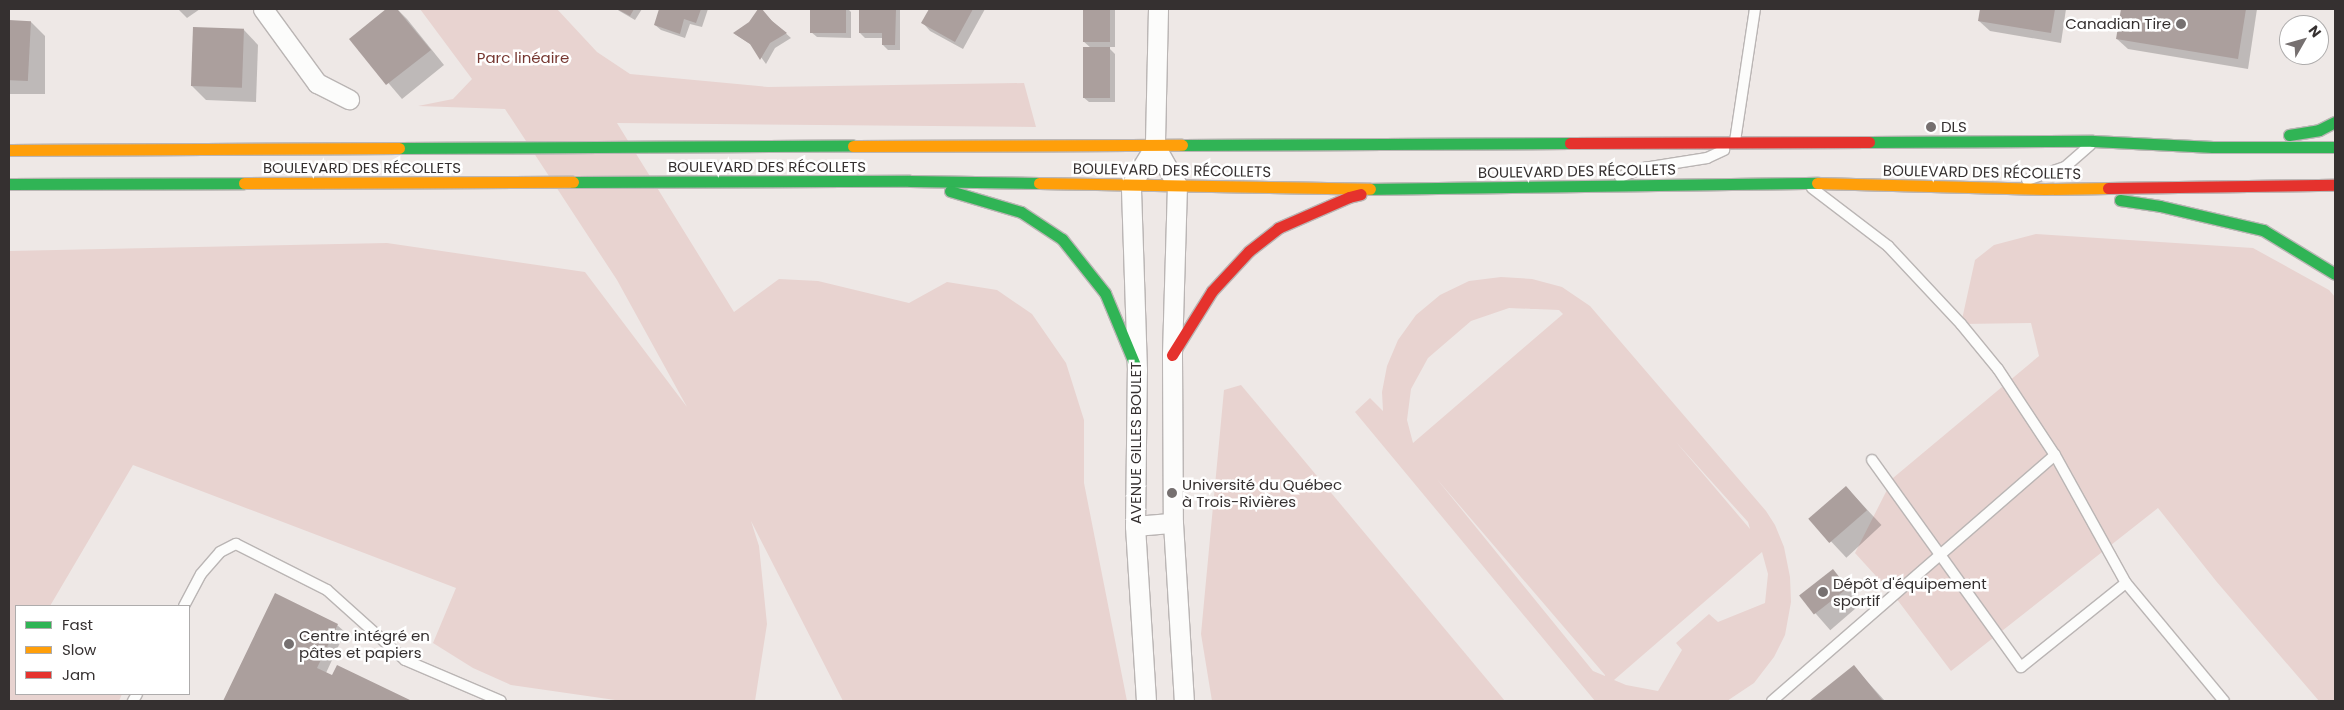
<!DOCTYPE html>
<meta charset="utf-8">
<style>
body{margin:0}
#map{position:relative;width:2344px;height:710px;overflow:hidden;background:#eee8e6;font-family:Poppins,sans-serif}
div>[style]{position:absolute}
.green>*{inset:0;background:#e8d3d0}
.shadow>*{inset:0;background:#0003;transform-origin:0 0}
.building>*{inset:0;background:#ab9f9d;transform-origin:0 0}
.roads{filter:drop-shadow(1px 0 #bab5b4) drop-shadow(-1px 0 #bab5b4) drop-shadow(0 1px #bab5b4) drop-shadow(0 -1px #bab5b4)}
.lane>*{height:10px;margin:-5px;padding:0 5px;transform-origin:5px;border-radius:5px;background:#fcfcfb}
.street>*{height:19px;margin:-9.5px;padding:0 9.5px;transform-origin:9.5px;border-radius:9.5px;background:#fcfcfb}
.fast>*{height:11px;margin:-5.5px;padding:0 5.5px;transform-origin:5.5px;border-radius:5.5px;background:#30b455}
.slow>*{height:11px;margin:-5.5px;padding:0 5.5px;transform-origin:5.5px;border-radius:5.5px;background:#ff9f0a}
.jam>*{height:11px;margin:-5.5px;padding:0 5.5px;transform-origin:5.5px;border-radius:5.5px;background:#e5322d}
.dots>*{width:14px;height:14px;translate:-50% -50%;box-sizing:border-box;border:2px solid #fff;border-radius:50%}
span{translate:-50% -50%;white-space:nowrap;text-align:center;line-height:1.15;-webkit-text-stroke:5px #fff;paint-order:stroke}
.poi-label{font-size:15px;color:#353030}
.right{translate:-100% -50%;text-align:right}
.left{translate:0 -50%;text-align:left}
.park-label{font-size:15px;color:#763731}
.street-label{font-size:15px;color:#353030}
.frame{position:absolute;inset:0;border:10px solid #353030;pointer-events:none}
.legend{position:absolute;left:15px;top:605px;width:175px;height:90px;box-sizing:border-box;background:#fff;border:1px solid #aeacac;margin:0;padding:6px 9px;list-style:none;font-size:15px;color:#353030}
.legend li{display:flex;align-items:center;gap:10px;height:25px}
.legend b{width:25px;border:1px solid #aeacac}
.north{position:absolute;left:2279px;top:15px;width:50px;height:50px;box-sizing:border-box;background:#fff;border:1px solid #aeacac;border-radius:50%;rotate:52deg;font-size:14px;font-weight:700;line-height:20px;text-align:center;color:#353030}
.north::after{content:'';display:block;margin:auto;width:18px;height:22px;background:#767070;clip-path:polygon(50% 0,100% 100%,50% 72%,0 100%)}
</style>
<div id="map">
<div class="green">
<div style="clip-path:polygon(420px 9px,557px 9px,597px 52px,630px 74px,768px 87px,1024px 83px,1036px 127px,617px 123px,734px 312px,779px 279px,818px 281px,909px 303px,947px 282px,997px 290px,1032px 314px,1066px 363px,1084px 420px,1084px 483px,1127px 701px,843px 701px,751px 521px,759px 546px,767px 624px,755px 701px,622px 701px,511px 685px,473px 668px,433px 643px,456px 588px,133px 465px,50px 606px,16px 606px,16px 694px,122px 694px,119px 701px,9px 701px,9px 251px,387px 243px,585px 272px,687px 407px,617px 280px,505px 109px,418px 106px,453px 99px,472px 79px)"></div>
<div style="clip-path:polygon(2036px 234px,2253px 248px,2329px 290px,2335px 297px,2335px 701px,2319px 701px,2216px 581px,2158px 508px,1951px 671px,1896px 598px,1855px 553px,1893px 478px,2039px 356px,2031px 323px,1961px 324px,1975px 260px,1994px 245px)"></div>
<div style="clip-path:polygon(evenodd,1501px 277px,1532px 279px,1562px 287px,1590px 306px,1766px 511px,1775px 525px,1784px 547px,1790px 577px,1791px 602px,1785px 635px,1774px 657px,1754px 683px,1727px 701px,1595px 701px,1355px 412px,1370px 398px,1383px 411px,1382px 392px,1387px 366px,1398px 340px,1416px 315px,1440px 295px,1469px 281px,1501px 277px,1509px 308px,1559px 310px,1563px 314px,1413px 443px,1407px 420px,1411px 389px,1428px 358px,1471px 321px,1509px 308px,1501px 277px,1676px 442px,1748px 522px,1750px 529px,1676px 442px,1501px 277px,1436px 478px,1605px 675px,1605px 676px,1593px 671px,1436px 478px,1501px 277px,1762px 552px,1768px 574px,1765px 603px,1718px 622px,1709px 614px,1676px 643px,1682px 650px,1658px 691px,1626px 685px,1614px 680px,1762px 552px)"></div>
<div style="clip-path:polygon(1241px 385px,1505px 701px,1212px 701px,1201px 634px,1224px 390px)"></div>
</div>
<div class="shadow">
<div style="clip-path:polygon(178px 9px,200px 9px,187px 18px)"></div>
<div style="clip-path:polygon(388px 9px,397px 9px,407px 19px,444px 65px,402px 99px,351px 39px)"></div>
<div style="clip-path:polygon(616px 9px,642px 9px,635px 20px)"></div>
<div style="clip-path:polygon(661px 9px,708px 9px,702px 27px,690px 24px,685px 38px,661px 30px,655px 25px)"></div>
<div style="clip-path:polygon(759px 9px,791px 38px,775px 48px,766px 64px,753px 46px,735px 34px,750px 23px)"></div>
<div style="clip-path:polygon(812px 9px,848px 9px,851px 12px,851px 38px,817px 37px,811px 32px)"></div>
<div style="clip-path:polygon(860px 9px,900px 10px,900px 50px,888px 50px,883px 45px,883px 38px,865px 38px,860px 33px)"></div>
<div style="clip-path:polygon(931px 9px,985px 9px,963px 49px,930px 31px,923px 23px)"></div>
<div style="clip-path:polygon(1084px 9px,1115px 9px,1115px 47px,1108px 47px,1115px 54px,1115px 102px,1089px 102px,1083px 97px,1091px 48px,1083px 41px)"></div>
<div style="clip-path:polygon(1981px 9px,2066px 9px,2061px 43px,1990px 31px,1979px 21px)"></div>
<div style="clip-path:polygon(2122px 9px,2257px 9px,2248px 69px,2128px 49px,2117px 39px)"></div>
<div style="clip-path:polygon(9px 22px,31px 22px,45px 36px,45px 94px,9px 94px)"></div>
<div style="clip-path:polygon(244px 30px,258px 45px,256px 102px,206px 100px,192px 86px)"></div>
<div style="left:1846px;top:487px;width:52px;height:48px;rotate:47deg"></div>
<div style="left:1833px;top:571px;width:43px;height:41px;rotate:49deg"></div>
<div style="clip-path:polygon(276px 595px,337px 625px,345px 632px,326px 673px,333px 677px,338px 667px,409px 701px,225px 701px)"></div>
<div style="clip-path:polygon(1854px 667px,1885px 701px,1811px 701px)"></div>
</div>
<div class="building">
<div style="clip-path:polygon(386px 9px,397px 9px,431px 50px,386px 85px,349px 39px)"></div>
<div style="clip-path:polygon(617px 9px,634px 9px,630px 16px)"></div>
<div style="clip-path:polygon(659px 9px,701px 9px,696px 23px,684px 19px,680px 34px,654px 25px)"></div>
<div style="clip-path:polygon(758px 9px,762px 9px,772px 21px,787px 33px,770px 43px,760px 60px,750px 44px,733px 33px,749px 22px)"></div>
<div style="left:810px;top:9px;width:36px;height:24px"></div>
<div style="clip-path:polygon(859px 9px,896px 9px,895px 45px,882px 45px,882px 33px,859px 33px)"></div>
<div style="clip-path:polygon(929px 9px,973px 9px,955px 42px,921px 23px)"></div>
<div style="left:1083px;top:9px;width:27px;height:33px"></div>
<div style="clip-path:polygon(1980px 9px,2055px 9px,2051px 33px,1978px 21px)"></div>
<div style="clip-path:polygon(2121px 9px,2246px 9px,2238px 59px,2116px 39px)"></div>
<div style="left:9px;top:20px;width:22px;height:60px;rotate:3deg"></div>
<div style="left:193px;top:27px;width:51px;height:59px;rotate:2deg"></div>
<div style="left:1083px;top:47px;width:27px;height:51px"></div>
<div style="left:1846px;top:486px;width:32px;height:50px;rotate:49deg"></div>
<div style="left:1833px;top:569px;width:24px;height:43px;rotate:52deg"></div>
<div style="clip-path:polygon(275px 593px,338px 624px,317px 668px,332px 675px,337px 665px,412px 701px,223px 701px)"></div>
<div style="clip-path:polygon(1854px 665px,1883px 701px,1809px 701px)"></div>
</div>
<div class="roads">
<div class="lane">
<div style="left:1735px;top:141px;width:134px;rotate:-81.4deg"></div>
<div style="left:1620px;top:177px;width:26px;rotate:-21deg"></div>
<div style="left:1644px;top:168px;width:64px;rotate:-9deg"></div>
<div style="left:1707px;top:158px;width:19px;rotate:-25deg"></div>
<div style="left:2027px;top:180px;width:40px;rotate:-18.9deg"></div>
<div style="left:2065px;top:167px;width:33px;rotate:-41deg"></div>
<div style="left:1812px;top:188px;width:96px;rotate:37.3deg"></div>
<div style="left:1888px;top:246px;width:107px;rotate:46.9deg"></div>
<div style="left:1961px;top:324px;width:58px;rotate:50.6deg"></div>
<div style="left:1998px;top:369px;width:103px;rotate:56.5deg"></div>
<div style="left:2055px;top:455px;width:146px;rotate:61deg"></div>
<div style="left:2126px;top:583px;width:153px;rotate:50.3deg"></div>
<div style="left:1872px;top:460px;width:255px;rotate:54.3deg"></div>
<div style="left:2021px;top:667px;width:134px;rotate:-38.7deg"></div>
<div style="left:184px;top:606px;width:36px;rotate:-62deg"></div>
<div style="left:201px;top:574px;width:29px;rotate:-49deg"></div>
<div style="left:220px;top:552px;width:18px;rotate:-27deg"></div>
<div style="left:236px;top:544px;width:102px;rotate:26.8deg"></div>
<div style="left:327px;top:590px;width:105px;rotate:41.9deg"></div>
<div style="left:405px;top:660px;width:104px;rotate:23.1deg"></div>
<div style="left:133px;top:701px;width:8px;rotate:-60deg"></div>
<div style="left:1772px;top:701px;width:375px;rotate:-41deg"></div>
</div>
<div class="street">
<div style="left:263px;top:9px;width:92px;rotate:53.9deg"></div>
<div style="left:317px;top:83px;width:36px;rotate:27deg"></div>
<div style="left:1158px;top:9px;width:137px;rotate:91.3deg"></div>
<div style="left:1155px;top:146px;width:45px;rotate:60.6deg"></div>
<div style="left:1177px;top:185px;width:170px;rotate:91.7deg"></div>
<div style="left:1172px;top:355px;width:168px;rotate:89.7deg"></div>
<div style="left:1173px;top:523px;width:178px;rotate:86.5deg"></div>
<div style="left:1135px;top:526px;width:38px;rotate:-5deg"></div>
<div style="left:1146px;top:701px;width:175px;rotate:-93.6deg"></div>
<div style="left:1135px;top:526px;width:156px;rotate:-89.3deg"></div>
<div style="left:1137px;top:370px;width:185px;rotate:-91.9deg"></div>
<div style="left:1131px;top:185px;width:46px;rotate:-58.4deg"></div>
</div>
<div class="fast">
<div style="left:2289px;top:135px;width:30px;rotate:-9deg"></div>
<div style="left:2319px;top:130px;width:18px;rotate:-27deg"></div>
<div style="left:1869px;top:142px;width:224px;rotate:-0.3deg"></div>
<div style="left:2093px;top:141px;width:120px;rotate:2.9deg"></div>
<div style="left:2213px;top:147px;width:122px"></div>
<div style="left:1182px;top:145px;width:388px;rotate:-0.3deg"></div>
<div style="left:399px;top:148px;width:454px;rotate:-0.3deg"></div>
<div style="left:573px;top:182px;width:337px;rotate:-0.2deg"></div>
<div style="left:910px;top:181px;width:129px;rotate:0.9deg"></div>
<div style="left:9px;top:184px;width:235px;rotate:-0.2deg"></div>
<div style="left:1370px;top:189px;width:447px;rotate:-0.8deg"></div>
<div style="left:950px;top:191px;width:74px;rotate:16.5deg"></div>
<div style="left:1021px;top:212px;width:49px;rotate:33.4deg"></div>
<div style="left:1062px;top:239px;width:69px;rotate:51.5deg"></div>
<div style="left:1105px;top:293px;width:83px;rotate:67.4deg"></div>
<div style="left:2120px;top:200px;width:40px;rotate:8.5deg"></div>
<div style="left:2160px;top:206px;width:106px;rotate:13.1deg"></div>
<div style="left:2263px;top:230px;width:84px;rotate:31.4deg"></div>
</div>
<div class="slow">
<div style="left:853px;top:146px;width:329px;rotate:-0.2deg"></div>
<div style="left:9px;top:150px;width:390px;rotate:-0.3deg"></div>
<div style="left:244px;top:183px;width:329px;rotate:-0.2deg"></div>
<div style="left:1039px;top:183px;width:331px;rotate:1deg"></div>
<div style="left:1817px;top:183px;width:228px;rotate:1.5deg"></div>
<div style="left:2045px;top:189px;width:63px;rotate:-0.9deg"></div>
</div>
<div class="jam">
<div style="left:1570px;top:143px;width:299px;rotate:-0.2deg"></div>
<div style="left:2108px;top:188px;width:227px;rotate:-0.8deg"></div>
<div style="left:1172px;top:355px;width:75px;rotate:-58deg"></div>
<div style="left:1212px;top:291px;width:54px;rotate:-47.2deg"></div>
<div style="left:1249px;top:251px;width:37px;rotate:-38deg"></div>
<div style="left:1278px;top:228px;width:77px;rotate:-23.6deg"></div>
<div style="left:1349px;top:197px;width:12px;rotate:-14deg"></div>
</div>
</div>
<div class="dots">
<div style="left:2181px;top:24px;background:#767070"></div>
<div style="left:1931px;top:127px;background:#767070"></div>
<div style="left:1172px;top:493px;background:#767070"></div>
<div style="left:1823px;top:592px;background:#767070"></div>
<div style="left:289px;top:644px;background:#767070"></div>
</div>
<div class="poi-label">
<span class="right" style="left:2171px;top:24px">Canadian Tire</span>
<span class="left" style="left:1941px;top:127px">DLS</span>
<span class="left" style="left:1182px;top:493px">Université du Québec<br>à Trois-Rivières</span>
<span class="left" style="left:1833px;top:592px">Dépôt d'équipement<br>sportif</span>
<span class="left" style="left:299px;top:644px">Centre intégré en<br>pâtes et papiers</span>
</div>
<div class="park-label">
<span style="left:523px;top:58px">Parc linéaire</span>
</div>
<div class="street-label">
<span style="left:767px;top:167px">BOULEVARD DES RÉCOLLETS</span>
<span style="left:362px;top:168px">BOULEVARD DES RÉCOLLETS</span>
<span style="left:1172px;top:170px;rotate:1deg">BOULEVARD DES RÉCOLLETS</span>
<span style="left:1577px;top:171px;rotate:-1deg">BOULEVARD DES RÉCOLLETS</span>
<span style="left:1982px;top:172px;rotate:1deg">BOULEVARD DES RÉCOLLETS</span>
<span style="left:1136px;top:443px;rotate:-90deg">AVENUE GILLES BOULET</span>
</div>
<div class="frame"></div>
<ul class="legend">
<li><b style="height:6px;background:#30b455"></b>Fast</li>
<li><b style="height:6px;background:#ff9f0a"></b>Slow</li>
<li><b style="height:6px;background:#e5322d"></b>Jam</li>
</ul>
<div class="north">N</div>
</div>
